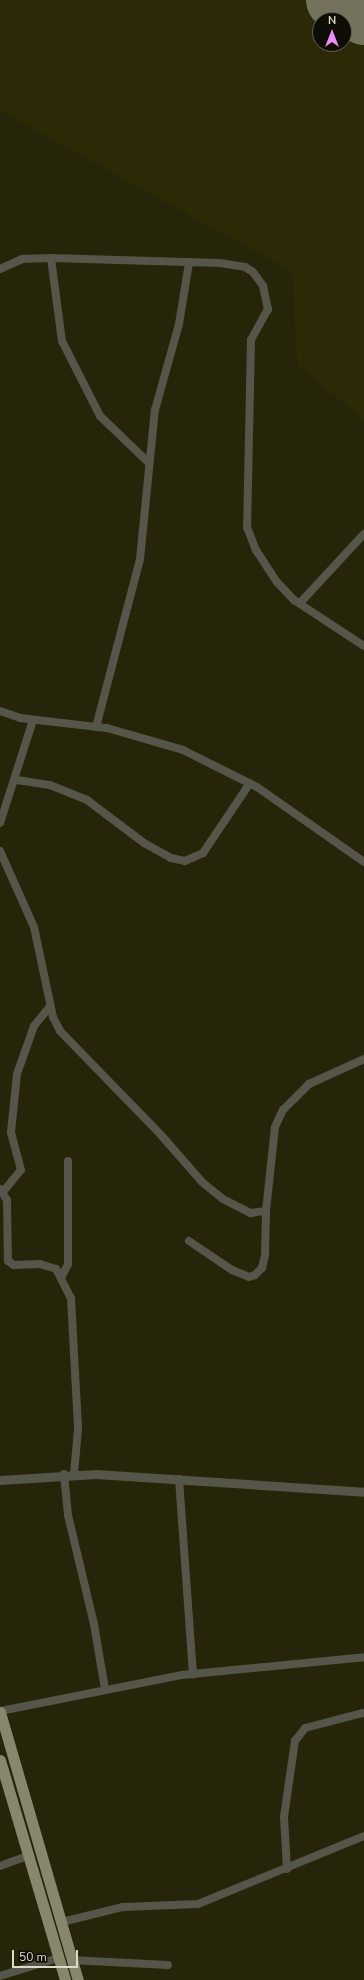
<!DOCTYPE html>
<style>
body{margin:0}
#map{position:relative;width:364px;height:1980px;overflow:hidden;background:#262409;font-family:"Nunito Sans",sans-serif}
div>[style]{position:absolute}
.built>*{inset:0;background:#2c2906}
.runway>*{height:60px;margin:-30px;padding:0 30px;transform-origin:30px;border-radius:30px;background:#74725c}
.minor>*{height:8px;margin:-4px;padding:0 4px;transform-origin:4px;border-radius:4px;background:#555549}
.tertiary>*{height:9px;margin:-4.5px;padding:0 4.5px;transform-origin:4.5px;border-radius:4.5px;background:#555549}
.primary>*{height:11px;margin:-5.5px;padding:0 5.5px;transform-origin:5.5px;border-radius:5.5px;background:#88876e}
span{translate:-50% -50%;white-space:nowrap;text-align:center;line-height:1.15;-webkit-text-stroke:3px #0d0d04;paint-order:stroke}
.north{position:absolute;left:312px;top:12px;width:40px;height:40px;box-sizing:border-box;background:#0d0d04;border:1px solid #605f54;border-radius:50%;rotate:0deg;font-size:11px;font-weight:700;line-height:16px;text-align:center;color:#dcdbcb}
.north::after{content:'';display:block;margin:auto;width:14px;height:18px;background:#ed8cfa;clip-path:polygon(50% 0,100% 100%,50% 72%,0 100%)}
.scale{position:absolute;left:12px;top:1950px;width:66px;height:18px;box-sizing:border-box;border:2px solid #dcdbcb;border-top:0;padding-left:5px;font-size:12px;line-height:14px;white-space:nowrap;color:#dcdbcb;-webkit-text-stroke:3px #0d0d04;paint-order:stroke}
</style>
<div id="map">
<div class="built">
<div style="clip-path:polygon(evenodd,0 0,364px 0,364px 420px,297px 365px,292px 272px,0 111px,0 0,320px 20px,344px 20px,344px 44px,320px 44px,320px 20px)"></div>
</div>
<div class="runway">
<div style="left:336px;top:0;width:32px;rotate:28deg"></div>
</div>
<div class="minor">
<div style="left:51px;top:258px;width:84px;rotate:82.5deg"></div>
<div style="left:62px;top:341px;width:84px;rotate:63.1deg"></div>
<div style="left:100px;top:416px;width:68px;rotate:43.8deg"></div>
<div style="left:0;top:269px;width:24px;rotate:-24deg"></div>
<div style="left:22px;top:259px;width:29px;rotate:-2deg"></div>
<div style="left:51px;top:258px;width:169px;rotate:1.7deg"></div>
<div style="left:220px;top:263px;width:25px;rotate:9deg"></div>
<div style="left:245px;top:267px;width:9px;rotate:32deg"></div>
<div style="left:253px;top:272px;width:17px;rotate:54deg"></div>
<div style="left:263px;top:286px;width:24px;rotate:78deg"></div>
<div style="left:268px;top:309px;width:35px;rotate:119deg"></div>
<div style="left:251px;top:340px;width:187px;rotate:91.2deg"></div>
<div style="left:247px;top:527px;width:25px;rotate:69deg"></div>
<div style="left:256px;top:550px;width:38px;rotate:57deg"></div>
<div style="left:277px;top:582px;width:25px;rotate:47deg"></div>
<div style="left:294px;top:600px;width:84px;rotate:33.3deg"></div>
<div style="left:300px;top:603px;width:94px;rotate:-47.2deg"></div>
<div style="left:0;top:711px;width:21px;rotate:19deg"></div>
<div style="left:20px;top:718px;width:88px;rotate:6.6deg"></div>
<div style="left:107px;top:728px;width:79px;rotate:16.1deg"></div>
<div style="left:183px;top:750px;width:83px;rotate:26.6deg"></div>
<div style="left:257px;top:787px;width:131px;rotate:35deg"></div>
<div style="left:96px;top:727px;width:174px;rotate:-75.3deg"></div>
<div style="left:140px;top:559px;width:150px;rotate:-84.3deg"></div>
<div style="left:155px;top:410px;width:89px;rotate:-74.4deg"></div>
<div style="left:179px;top:324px;width:62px;rotate:-80.7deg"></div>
<div style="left:17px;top:780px;width:33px;rotate:9deg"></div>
<div style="left:50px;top:785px;width:40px;rotate:22deg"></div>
<div style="left:87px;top:800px;width:71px;rotate:37deg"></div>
<div style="left:144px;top:843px;width:31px;rotate:29deg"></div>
<div style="left:171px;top:858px;width:14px;rotate:12deg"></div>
<div style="left:185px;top:861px;width:20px;rotate:-24deg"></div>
<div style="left:203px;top:853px;width:84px;rotate:-56.1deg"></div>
<div style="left:0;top:823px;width:108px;rotate:-72.2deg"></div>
<div style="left:0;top:851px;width:83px;rotate:65.9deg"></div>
<div style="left:34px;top:927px;width:92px;rotate:78.1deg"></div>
<div style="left:53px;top:1017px;width:16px;rotate:63deg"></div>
<div style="left:60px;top:1031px;width:145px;rotate:45.8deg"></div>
<div style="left:161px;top:1135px;width:62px;rotate:48.9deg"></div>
<div style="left:202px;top:1182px;width:27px;rotate:39deg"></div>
<div style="left:223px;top:1199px;width:31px;rotate:27deg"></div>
<div style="left:251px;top:1213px;width:15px;rotate:-8deg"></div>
<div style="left:266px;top:1211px;width:84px;rotate:-83.9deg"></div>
<div style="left:275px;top:1127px;width:19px;rotate:-65deg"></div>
<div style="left:283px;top:1110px;width:37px;rotate:-45deg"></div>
<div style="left:309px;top:1084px;width:60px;rotate:-24.4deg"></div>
<div style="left:0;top:1189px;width:13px;rotate:58deg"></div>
<div style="left:7px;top:1200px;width:61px;rotate:89.1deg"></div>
<div style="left:8px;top:1261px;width:7px;rotate:34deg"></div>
<div style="left:14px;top:1265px;width:26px;rotate:-2deg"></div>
<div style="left:40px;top:1264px;width:17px;rotate:17deg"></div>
<div style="left:56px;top:1269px;width:33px;rotate:63deg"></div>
<div style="left:71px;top:1298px;width:131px;rotate:86.9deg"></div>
<div style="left:78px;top:1429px;width:45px;rotate:95.1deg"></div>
<div style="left:3px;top:1192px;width:28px;rotate:-51deg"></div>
<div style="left:21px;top:1170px;width:39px;rotate:-105deg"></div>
<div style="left:11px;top:1132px;width:58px;rotate:-84.1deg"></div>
<div style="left:17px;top:1074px;width:51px;rotate:-70.5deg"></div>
<div style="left:34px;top:1026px;width:26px;rotate:-51deg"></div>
<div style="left:189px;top:1241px;width:52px;rotate:34deg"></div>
<div style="left:232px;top:1270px;width:18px;rotate:22deg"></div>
<div style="left:249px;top:1277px;width:6px;rotate:-18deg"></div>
<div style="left:255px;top:1275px;width:10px;rotate:-45deg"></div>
<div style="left:262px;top:1268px;width:13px;rotate:-77deg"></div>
<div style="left:265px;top:1255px;width:44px;rotate:-88.7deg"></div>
<div style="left:62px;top:1276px;width:13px;rotate:-63deg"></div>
<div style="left:68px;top:1264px;width:103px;rotate:-90deg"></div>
<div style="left:64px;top:1474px;width:41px;rotate:84.4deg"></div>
<div style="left:68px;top:1515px;width:112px;rotate:76.6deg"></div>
<div style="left:94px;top:1624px;width:66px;rotate:80.4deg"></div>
<div style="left:179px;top:1479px;width:196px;rotate:85.9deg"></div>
<div style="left:0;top:1711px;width:186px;rotate:-11.2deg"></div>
<div style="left:182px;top:1675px;width:183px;rotate:-5.6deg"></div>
<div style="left:0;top:1866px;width:30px;rotate:-20deg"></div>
<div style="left:287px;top:1869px;width:52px;rotate:-93.3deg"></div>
<div style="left:284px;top:1817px;width:77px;rotate:-81.8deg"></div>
<div style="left:295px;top:1741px;width:16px;rotate:-52deg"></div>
<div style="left:305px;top:1728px;width:60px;rotate:-14.5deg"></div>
<div style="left:62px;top:1922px;width:63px;rotate:-13.8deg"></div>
<div style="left:123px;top:1907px;width:75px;rotate:-2.3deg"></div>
<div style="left:198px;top:1904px;width:179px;rotate:-22.3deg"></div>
<div style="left:72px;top:1960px;width:96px;rotate:3deg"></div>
<div style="left:0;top:1976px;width:61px;rotate:-17.2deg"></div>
</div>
<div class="tertiary">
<div style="left:0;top:1480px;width:96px;rotate:-3.6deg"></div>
<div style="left:96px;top:1474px;width:269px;rotate:3.8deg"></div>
</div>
<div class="primary">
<div style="left:0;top:1712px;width:279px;rotate:73.8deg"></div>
<div style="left:0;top:1760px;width:229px;rotate:73.5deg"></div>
</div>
<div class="north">N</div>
<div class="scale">50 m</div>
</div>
